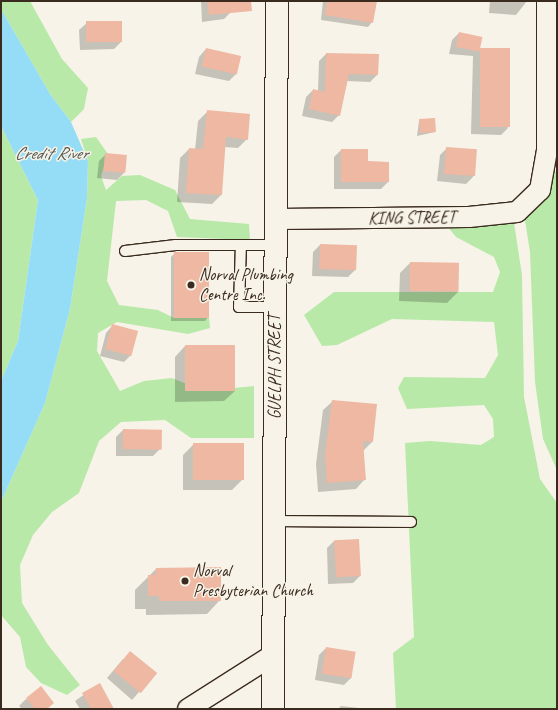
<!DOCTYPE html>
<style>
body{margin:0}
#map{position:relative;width:558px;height:710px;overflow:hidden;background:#f7f3e8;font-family:Caveat,sans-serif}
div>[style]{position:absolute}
.green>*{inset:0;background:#b8e9a8}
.water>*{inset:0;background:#95ddf6}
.shadow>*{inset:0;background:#0003}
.building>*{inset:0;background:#eeb8a2;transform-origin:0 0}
.roads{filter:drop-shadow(1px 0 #3b2a1e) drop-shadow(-1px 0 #3b2a1e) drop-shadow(0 1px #3b2a1e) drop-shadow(0 -1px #3b2a1e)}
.lane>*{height:10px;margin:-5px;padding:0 5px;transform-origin:5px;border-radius:5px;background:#f7f3e8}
.street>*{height:20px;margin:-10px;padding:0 10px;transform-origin:10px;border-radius:10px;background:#f7f3e8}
.primary>*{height:22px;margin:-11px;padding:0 11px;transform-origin:11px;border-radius:11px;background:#f7f3e8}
.dots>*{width:11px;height:11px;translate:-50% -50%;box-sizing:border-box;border:2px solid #f7f3e8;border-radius:50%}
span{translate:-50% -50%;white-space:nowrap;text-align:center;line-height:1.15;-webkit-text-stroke:3px #f7f3e8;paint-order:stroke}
.street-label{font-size:17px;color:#3b2a1e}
.poi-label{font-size:17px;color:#3b2a1e}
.left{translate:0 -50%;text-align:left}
.water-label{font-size:18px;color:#525754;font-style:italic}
.frame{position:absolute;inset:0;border:2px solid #3b2a1e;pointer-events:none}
</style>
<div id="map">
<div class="green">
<div style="clip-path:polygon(1px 1px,30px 1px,62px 59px,88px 88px,84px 109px,71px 122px,50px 94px,1px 9px)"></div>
<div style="clip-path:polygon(1px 126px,38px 200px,18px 341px,1px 381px)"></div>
<div style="clip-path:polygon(96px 137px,108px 154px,101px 176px,106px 190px,122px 176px,140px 175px,175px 190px,190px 219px,249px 224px,250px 240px,177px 237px,168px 211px,146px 200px,116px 201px,107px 281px,119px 305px,158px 310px,174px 318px,209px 318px,210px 328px,188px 334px,117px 322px,98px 333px,97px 351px,120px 391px,144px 381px,172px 378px,204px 391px,254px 386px,254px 438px,191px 438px,165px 420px,121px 422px,99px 441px,79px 493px,52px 512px,33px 535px,20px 565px,22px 603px,48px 645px,80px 685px,67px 695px,41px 683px,26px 667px,20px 637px,1px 615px,1px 502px,45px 403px,70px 309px,87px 198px,88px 161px,81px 139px)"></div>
<div style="clip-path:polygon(549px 172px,557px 172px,557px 470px,543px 439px,535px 382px,530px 252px,524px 214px)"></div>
<div style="clip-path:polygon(513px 216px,522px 275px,524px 397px,540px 479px,557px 503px,557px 709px,396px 709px,393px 653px,414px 637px,405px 443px,430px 441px,481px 445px,494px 437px,493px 419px,484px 405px,407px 409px,398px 388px,404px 377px,485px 378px,498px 355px,494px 322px,392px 319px,337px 345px,322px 346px,304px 315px,334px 292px,493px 292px,500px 272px,494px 257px,456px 237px,447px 226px)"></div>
</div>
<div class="water">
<div style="clip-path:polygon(1px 9px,50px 94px,71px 122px,88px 161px,87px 198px,70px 309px,45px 403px,1px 502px,1px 381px,18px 341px,38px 200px,1px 126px)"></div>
</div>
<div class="shadow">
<div style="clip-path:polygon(201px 1px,230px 1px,231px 12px,224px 19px,202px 22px)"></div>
<div style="clip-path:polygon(323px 1px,376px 1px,372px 22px,368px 27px,321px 20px)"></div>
<div style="clip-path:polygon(490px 1px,527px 1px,516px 15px,489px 13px)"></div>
<div style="clip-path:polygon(87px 23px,121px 42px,114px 49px,80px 50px,79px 30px)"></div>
<div style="clip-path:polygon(459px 33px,478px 51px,480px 49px,508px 128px,501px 135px,471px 134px,473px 56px,449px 54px,452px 40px)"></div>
<div style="clip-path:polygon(206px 49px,236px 74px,229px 81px,195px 74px,199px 57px)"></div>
<div style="clip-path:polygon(326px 54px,378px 55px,377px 75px,370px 82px,347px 81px,339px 115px,332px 122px,302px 116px,306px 97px,313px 90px,318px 91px,319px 61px)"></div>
<div style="clip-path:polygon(208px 111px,247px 139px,238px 148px,224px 147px,221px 195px,212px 204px,177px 202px,180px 158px,189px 149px,195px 150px,198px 121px)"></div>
<div style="clip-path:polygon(419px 121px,435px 132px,417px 136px)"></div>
<div style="clip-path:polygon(447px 148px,476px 150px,473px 177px,466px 184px,437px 181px,440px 155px)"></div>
<div style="clip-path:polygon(341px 150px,388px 182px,381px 189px,334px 189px,334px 157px)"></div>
<div style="clip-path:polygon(106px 154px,124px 173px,117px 180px,97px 178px,99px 161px)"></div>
<div style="clip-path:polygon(320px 245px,356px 246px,355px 270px,348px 277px,312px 276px,313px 252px)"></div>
<div style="clip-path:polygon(174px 254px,208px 317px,205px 321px,171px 321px,171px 257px)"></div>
<div style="clip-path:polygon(410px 263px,458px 292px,447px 303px,399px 301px,400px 273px)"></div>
<div style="clip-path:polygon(113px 325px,131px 355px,124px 362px,100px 356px,106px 333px)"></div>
<div style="clip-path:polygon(185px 346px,235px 391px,224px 401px,175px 402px,175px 357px)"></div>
<div style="clip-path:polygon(333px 401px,372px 442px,363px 451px,365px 479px,356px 489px,318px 492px,316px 464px,323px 410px)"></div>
<div style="clip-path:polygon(123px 430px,160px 449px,153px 456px,116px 456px,116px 437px)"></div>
<div style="clip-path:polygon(194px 444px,243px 479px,232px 490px,183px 490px,183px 455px)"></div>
<div style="clip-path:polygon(358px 540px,360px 576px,353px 583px,328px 584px,327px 548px,334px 541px)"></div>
<div style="clip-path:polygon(156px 569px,220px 600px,207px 614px,146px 615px,146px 609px,135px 609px,135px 590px)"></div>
<div style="clip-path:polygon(326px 648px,351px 678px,344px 685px,315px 680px,319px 655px)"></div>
<div style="clip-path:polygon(123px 659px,155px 674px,132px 700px,107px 678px)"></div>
<div style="clip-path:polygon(99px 684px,107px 709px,80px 709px,75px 701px)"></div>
<div style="clip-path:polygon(26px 699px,47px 709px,22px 709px,19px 706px)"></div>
<div style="clip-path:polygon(341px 706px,368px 709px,338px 709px)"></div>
</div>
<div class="building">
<div style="clip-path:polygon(207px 1px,251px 1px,252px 11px,209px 15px)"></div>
<div style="clip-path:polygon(327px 1px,377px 1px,373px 23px,325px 15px)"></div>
<div style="left:122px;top:21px;width:21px;height:36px;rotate:90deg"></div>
<div style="left:459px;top:32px;width:24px;height:15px;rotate:12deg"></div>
<div style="left:206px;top:48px;width:36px;height:19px;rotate:13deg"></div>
<div style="left:480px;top:48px;width:30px;height:79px"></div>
<div style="clip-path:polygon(326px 53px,379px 54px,378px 75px,349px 74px,340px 116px,309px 109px,313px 89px,325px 92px)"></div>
<div style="clip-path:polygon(207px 110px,250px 114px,248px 140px,226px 137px,222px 195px,186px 193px,189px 148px,203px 149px)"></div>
<div style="left:435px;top:118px;width:14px;height:16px;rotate:86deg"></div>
<div style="left:446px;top:147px;width:31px;height:27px;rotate:4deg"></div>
<div style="clip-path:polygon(341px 149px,368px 149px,368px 161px,389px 162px,389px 182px,341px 182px)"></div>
<div style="left:105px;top:153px;width:22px;height:18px;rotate:5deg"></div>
<div style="left:320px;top:244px;width:37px;height:25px;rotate:2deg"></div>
<div style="left:209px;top:252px;width:66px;height:35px;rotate:90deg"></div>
<div style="left:410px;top:262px;width:49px;height:29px;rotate:1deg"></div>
<div style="left:112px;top:324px;width:27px;height:26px;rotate:15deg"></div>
<div style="left:185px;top:345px;width:50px;height:46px"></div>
<div style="clip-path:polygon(332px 400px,377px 404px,373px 442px,363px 441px,366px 480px,327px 483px,325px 455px)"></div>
<div style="left:123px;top:429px;width:39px;height:20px;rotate:1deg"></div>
<div style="left:193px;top:443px;width:51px;height:37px"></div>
<div style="left:359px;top:539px;width:37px;height:25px;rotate:87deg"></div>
<div style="clip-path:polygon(221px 567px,221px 601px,159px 601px,159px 596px,148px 596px,148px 575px,155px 575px,156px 568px)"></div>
<div style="left:326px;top:647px;width:30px;height:27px;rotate:9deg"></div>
<div style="left:130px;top:651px;width:35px;height:26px;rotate:39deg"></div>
<div style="clip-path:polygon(100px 683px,114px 709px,91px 709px,82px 693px)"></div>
<div style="clip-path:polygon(41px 686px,54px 703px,47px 709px,35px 709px,26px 698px)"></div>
</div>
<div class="roads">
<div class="lane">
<div style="left:125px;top:251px;width:51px;rotate:-6.7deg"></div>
<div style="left:176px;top:245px;width:65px"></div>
<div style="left:275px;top:307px;width:36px;rotate:180deg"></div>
<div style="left:239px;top:307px;width:62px;rotate:-88.2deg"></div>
<div style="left:241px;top:245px;width:34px"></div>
<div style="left:274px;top:521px;width:137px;rotate:0.4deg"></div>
</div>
<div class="street">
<div style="left:276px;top:219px;width:193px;rotate:-0.6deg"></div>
<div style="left:469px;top:217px;width:48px;rotate:-5.9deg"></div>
<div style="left:517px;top:212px;width:32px;rotate:-44deg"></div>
<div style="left:540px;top:190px;width:40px;rotate:-80deg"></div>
<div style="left:547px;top:151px;width:150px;rotate:-90deg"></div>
<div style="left:188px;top:709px;width:101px;rotate:-32.4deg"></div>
</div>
<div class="primary">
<div style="left:273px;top:709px;width:708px;rotate:-89.68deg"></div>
</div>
</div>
<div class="dots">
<div style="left:191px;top:285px;background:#3b2a1e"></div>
<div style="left:185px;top:581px;background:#3b2a1e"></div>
</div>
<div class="street-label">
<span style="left:412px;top:218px;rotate:-1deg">KING STREET</span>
<span style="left:275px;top:367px;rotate:-90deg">GUELPH STREET</span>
</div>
<div class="poi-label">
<span class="left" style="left:199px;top:285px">Norval Plumbing<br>Centre Inc.</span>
<span class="left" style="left:193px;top:581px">Norval<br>Presbyterian Church</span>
</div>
<div class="water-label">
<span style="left:51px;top:153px">Credit River</span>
</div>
<div class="frame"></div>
</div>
